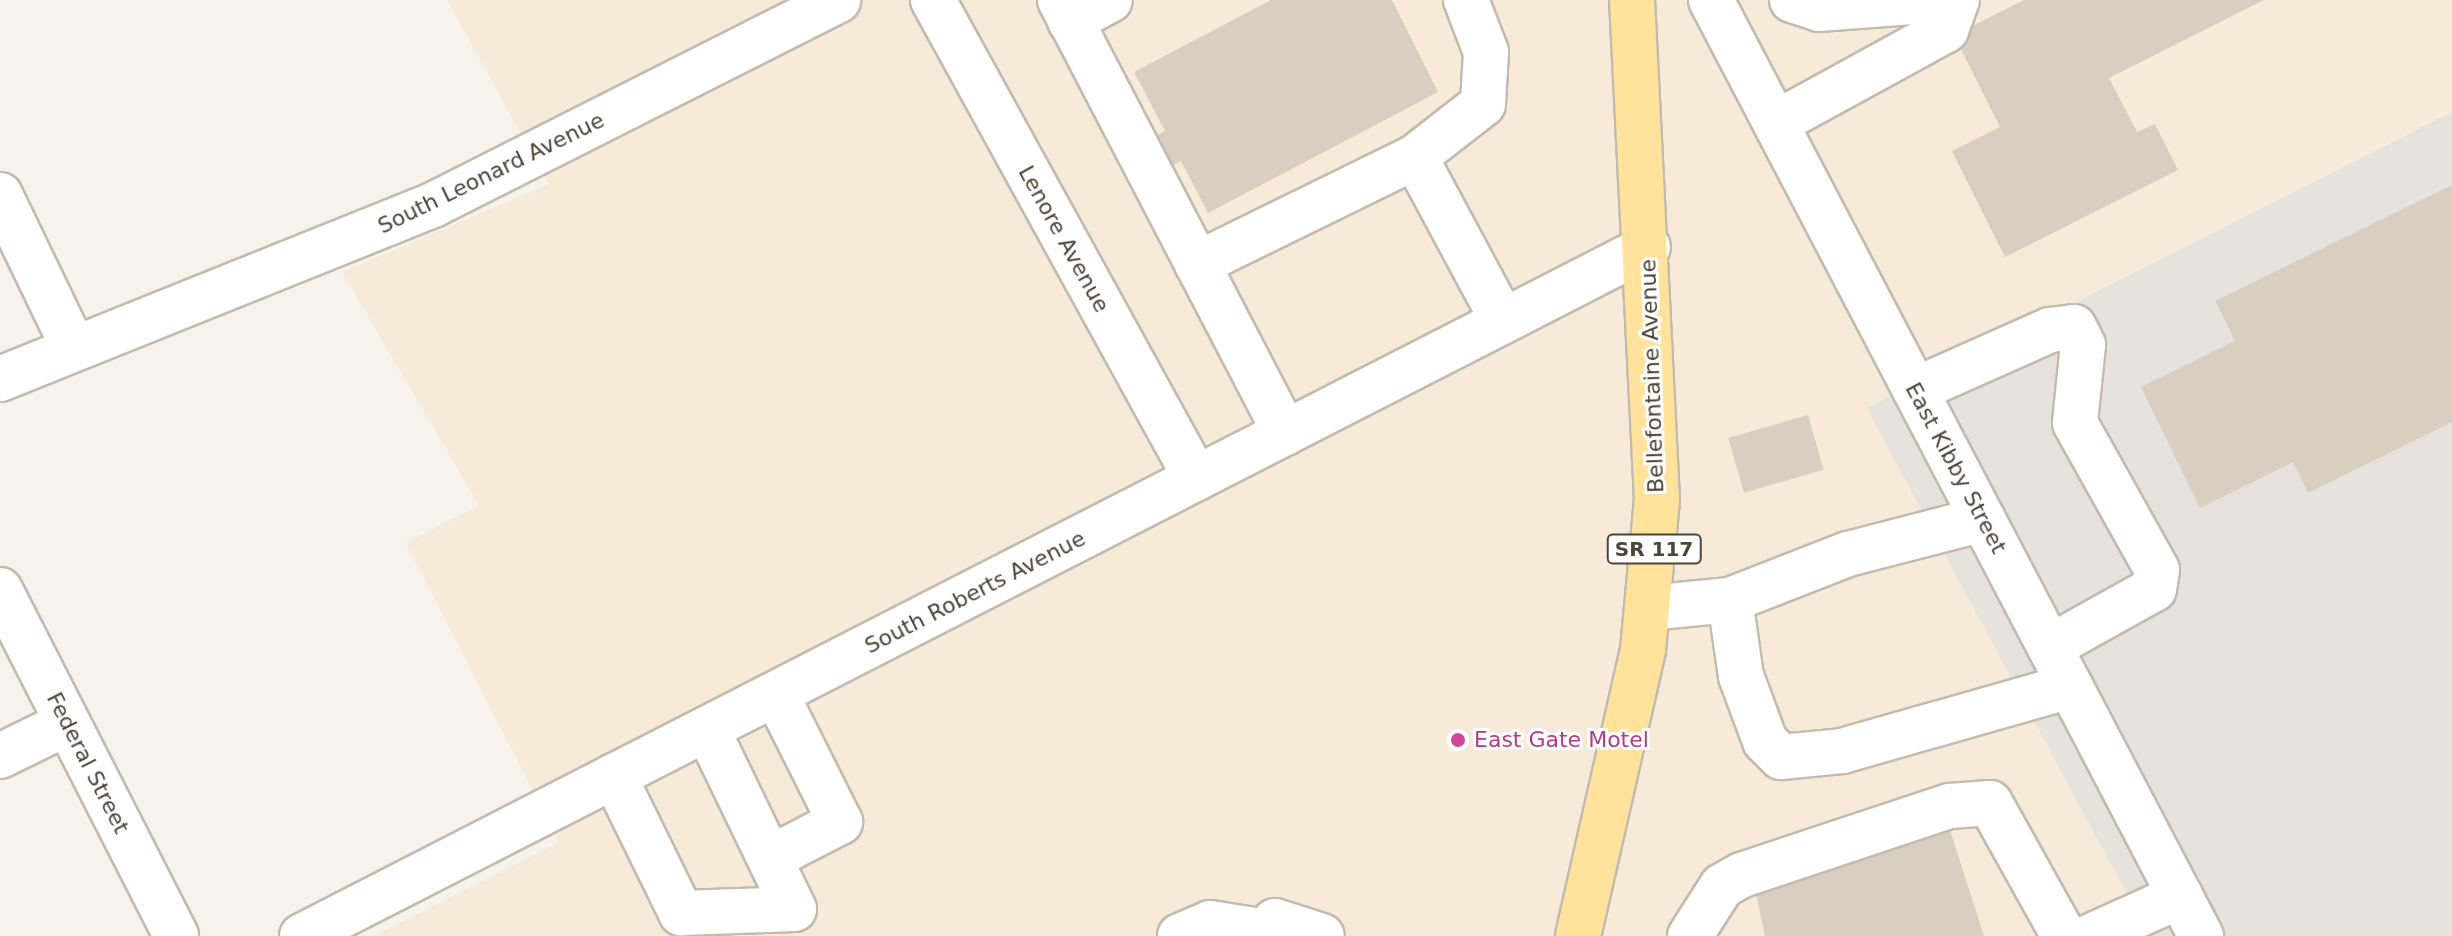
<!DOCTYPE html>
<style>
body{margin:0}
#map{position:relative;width:2452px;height:936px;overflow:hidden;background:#f6f3ec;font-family:"DejaVu Sans",sans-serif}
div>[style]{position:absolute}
.commercial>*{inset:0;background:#f7ead8}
.industrial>*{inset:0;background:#e6e2dd}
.building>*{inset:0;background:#d8cfc1;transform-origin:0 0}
.roads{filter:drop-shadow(2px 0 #c2bbae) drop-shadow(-2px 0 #c2bbae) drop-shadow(0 2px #c2bbae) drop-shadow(0 -2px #c2bbae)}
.minor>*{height:44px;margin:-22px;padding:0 22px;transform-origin:22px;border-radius:22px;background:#fff}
.major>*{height:44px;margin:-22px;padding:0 22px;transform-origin:22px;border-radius:22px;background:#ffe39c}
.dots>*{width:22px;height:22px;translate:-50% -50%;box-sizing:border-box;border:4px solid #fff;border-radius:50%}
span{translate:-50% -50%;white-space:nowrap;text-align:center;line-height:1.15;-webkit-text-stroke:6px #fff;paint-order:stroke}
.shield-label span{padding:2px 6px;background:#fff;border:2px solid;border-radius:6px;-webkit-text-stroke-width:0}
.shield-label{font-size:20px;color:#4b4439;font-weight:700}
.street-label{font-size:22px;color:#4b4439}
.hotel-label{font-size:22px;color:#b23c85}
.left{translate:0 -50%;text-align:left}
</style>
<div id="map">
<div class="commercial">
<div style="clip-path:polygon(447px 0,2452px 0,2452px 112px,1868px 408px,2149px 936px,374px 936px,559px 842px,406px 543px,479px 505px,342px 272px,549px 184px)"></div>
</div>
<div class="industrial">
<div style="clip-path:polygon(2452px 112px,2452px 936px,2149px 936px,1867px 408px)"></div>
</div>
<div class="building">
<div style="clip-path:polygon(1271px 0,1392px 0,1438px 92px,1208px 213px,1181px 161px,1154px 175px,1138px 145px,1165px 131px,1134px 72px)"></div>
<div style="clip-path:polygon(2024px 0,2264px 0,2109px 78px,2137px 132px,2155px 124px,2178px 170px,2005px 257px,1952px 151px,2000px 127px,1954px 35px)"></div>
<div style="clip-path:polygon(2452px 185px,2452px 422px,2308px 493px,2293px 462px,2200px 508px,2141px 387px,2235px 341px,2215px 301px)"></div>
<div style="left:1808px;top:415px;width:57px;height:83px;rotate:74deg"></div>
<div style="clip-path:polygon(1949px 827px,1984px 936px,1765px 936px,1755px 889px)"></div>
</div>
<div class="roads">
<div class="minor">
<div style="left:933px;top:0;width:546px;rotate:61.18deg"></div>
<div style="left:1060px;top:0;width:488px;rotate:62.5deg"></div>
<div style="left:1711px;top:0;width:1057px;rotate:62.37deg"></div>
<div style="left:1792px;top:0;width:28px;rotate:18deg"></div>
<div style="left:1819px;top:9px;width:120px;rotate:-4.3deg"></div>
<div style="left:1070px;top:21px;width:45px;rotate:-27.7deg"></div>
<div style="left:1776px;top:123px;width:194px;rotate:-28.7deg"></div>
<div style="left:1946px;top:30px;width:32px;rotate:-70deg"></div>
<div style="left:1415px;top:157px;width:86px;rotate:-37.9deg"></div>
<div style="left:1483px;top:104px;width:52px;rotate:-86.7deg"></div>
<div style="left:1486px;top:52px;width:56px;rotate:-111deg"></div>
<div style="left:0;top:195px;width:169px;rotate:64.3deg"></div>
<div style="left:1197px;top:264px;width:243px;rotate:-26.1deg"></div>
<div style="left:1415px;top:157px;width:186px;rotate:61.8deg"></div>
<div style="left:0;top:379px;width:467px;rotate:-21.9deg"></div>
<div style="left:433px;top:205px;width:454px;rotate:-26.8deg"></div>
<div style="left:1915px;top:390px;width:148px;rotate:-24deg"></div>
<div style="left:2050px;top:330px;width:24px;rotate:-7deg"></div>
<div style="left:2074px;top:327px;width:20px;rotate:63deg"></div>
<div style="left:2083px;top:345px;width:78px;rotate:95.9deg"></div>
<div style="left:2075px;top:423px;width:168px;rotate:60.8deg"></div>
<div style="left:2157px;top:570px;width:19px;rotate:99deg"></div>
<div style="left:2154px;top:589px;width:119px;rotate:150.9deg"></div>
<div style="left:0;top:590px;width:388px;rotate:63deg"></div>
<div style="left:1730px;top:600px;width:77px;rotate:81.8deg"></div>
<div style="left:1741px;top:676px;width:69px;rotate:69.7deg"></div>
<div style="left:1765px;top:741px;width:23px;rotate:45deg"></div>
<div style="left:1781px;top:757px;width:61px;rotate:-5.6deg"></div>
<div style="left:1842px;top:751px;width:237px;rotate:-15.9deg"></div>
<div style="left:1648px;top:608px;width:82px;rotate:-5.6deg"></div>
<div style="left:1730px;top:600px;width:127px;rotate:-21.3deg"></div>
<div style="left:1848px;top:554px;width:139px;rotate:-14.5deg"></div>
<div style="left:0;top:756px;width:75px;rotate:-26.2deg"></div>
<div style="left:614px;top:776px;width:153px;rotate:63.9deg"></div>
<div style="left:681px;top:913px;width:113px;rotate:-2deg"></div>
<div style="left:794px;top:909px;width:200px;rotate:-115.8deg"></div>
<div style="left:770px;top:858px;width:79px;rotate:-27.2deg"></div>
<div style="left:840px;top:822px;width:143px;rotate:-116.6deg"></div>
<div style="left:302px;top:936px;width:1512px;rotate:-27.11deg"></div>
<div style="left:1180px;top:936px;width:33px;rotate:-23deg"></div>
<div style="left:1210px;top:923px;width:64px;rotate:9deg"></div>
<div style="left:1272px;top:936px;width:15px;rotate:-79deg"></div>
<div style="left:1275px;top:921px;width:49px;rotate:17.7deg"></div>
<div style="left:1690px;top:936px;width:59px;rotate:-57.4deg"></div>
<div style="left:1722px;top:886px;width:23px;rotate:-29deg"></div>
<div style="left:1742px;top:875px;width:219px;rotate:-18.4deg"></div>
<div style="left:1950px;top:806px;width:40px;rotate:-4.3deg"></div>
<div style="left:1990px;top:803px;width:152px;rotate:60.9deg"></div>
<div style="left:2091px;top:936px;width:98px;rotate:-24.2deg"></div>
</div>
<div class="major">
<div style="left:1578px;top:936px;width:293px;rotate:-77.2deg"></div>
<div style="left:1643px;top:650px;width:151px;rotate:-84.7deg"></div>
<div style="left:1657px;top:500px;width:501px;rotate:-92.86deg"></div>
</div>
</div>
<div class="dots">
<div style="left:1458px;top:740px;background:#d1479c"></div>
</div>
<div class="shield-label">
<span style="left:1654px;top:549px">SR 117</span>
</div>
<div class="street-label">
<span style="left:491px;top:173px;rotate:-26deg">South Leonard Avenue</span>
<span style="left:1064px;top:239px;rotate:61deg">Lenore Avenue</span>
<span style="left:1652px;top:376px;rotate:-92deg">Bellefontaine Avenue</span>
<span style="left:1956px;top:468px;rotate:62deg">East Kibby Street</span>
<span style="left:975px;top:592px;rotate:-27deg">South Roberts Avenue</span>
<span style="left:88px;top:763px;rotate:63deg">Federal Street</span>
</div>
<div class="hotel-label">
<span class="left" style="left:1474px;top:740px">East Gate Motel</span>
</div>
</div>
